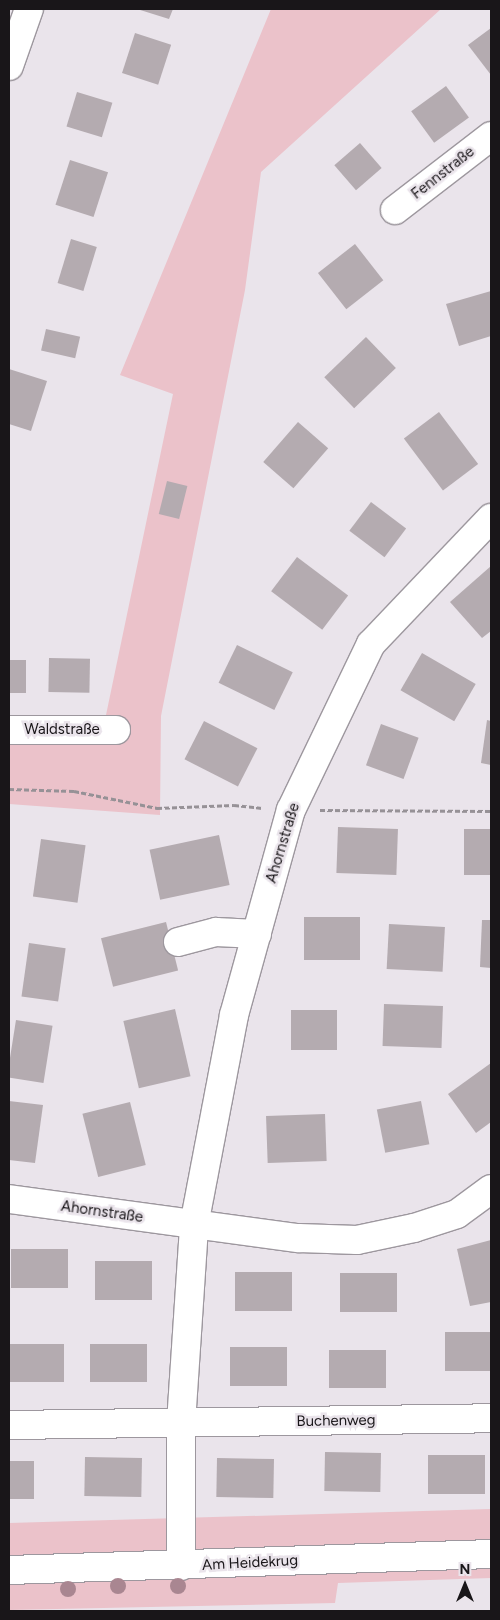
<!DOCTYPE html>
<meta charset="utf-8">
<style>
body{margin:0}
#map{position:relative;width:500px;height:1620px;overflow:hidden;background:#eae4eb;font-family:Figtree,sans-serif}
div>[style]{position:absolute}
.green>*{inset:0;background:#ebc2ca}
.building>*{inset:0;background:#b4abb0;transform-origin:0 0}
.path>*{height:3px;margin-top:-1.5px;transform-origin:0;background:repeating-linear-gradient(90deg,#969196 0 5px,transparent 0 7.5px)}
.roads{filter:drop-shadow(1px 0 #9d979e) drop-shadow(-1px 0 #9d979e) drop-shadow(0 1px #9d979e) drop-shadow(0 -1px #9d979e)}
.minor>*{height:28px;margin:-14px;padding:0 14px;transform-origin:14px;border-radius:14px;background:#fff}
.trees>*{width:16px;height:16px;margin:-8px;border-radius:50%;background:#a98691}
span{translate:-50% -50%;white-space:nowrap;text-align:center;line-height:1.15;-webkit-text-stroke:5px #eae4eb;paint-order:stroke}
.street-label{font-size:15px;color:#191619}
.frame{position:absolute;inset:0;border:10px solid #191619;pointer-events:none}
.north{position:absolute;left:440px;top:1560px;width:50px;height:50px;-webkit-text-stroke:4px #eae4eb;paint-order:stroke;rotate:0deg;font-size:14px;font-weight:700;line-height:20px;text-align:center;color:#191619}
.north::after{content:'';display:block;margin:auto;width:18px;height:22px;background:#191619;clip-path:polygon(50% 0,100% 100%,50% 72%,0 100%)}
</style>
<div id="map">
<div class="green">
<div style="clip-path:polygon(271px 9px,441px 9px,261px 172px,245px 290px,161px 716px,160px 815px,9px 804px,9px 716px,106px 715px,173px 394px,120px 375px)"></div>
<div style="clip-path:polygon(491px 1509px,491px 1578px,338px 1583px,335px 1603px,9px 1610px,9px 1523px)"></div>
</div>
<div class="building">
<div style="clip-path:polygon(137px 9px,173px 9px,169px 19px)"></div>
<div style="clip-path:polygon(491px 28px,491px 75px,468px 45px)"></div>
<div style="left:135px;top:33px;width:38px;height:42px;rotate:18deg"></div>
<div style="left:446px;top:86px;width:39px;height:43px;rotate:54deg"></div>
<div style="left:77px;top:92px;width:37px;height:36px;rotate:17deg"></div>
<div style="left:360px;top:143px;width:33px;height:34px;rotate:49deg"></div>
<div style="left:70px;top:160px;width:40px;height:47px;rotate:18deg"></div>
<div style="left:71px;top:239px;width:27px;height:46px;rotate:17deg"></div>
<div style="left:355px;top:244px;width:46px;height:47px;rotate:52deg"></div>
<div style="clip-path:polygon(491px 291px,491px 336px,459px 346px,446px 304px)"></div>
<div style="left:46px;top:329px;width:35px;height:22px;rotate:13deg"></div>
<div style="left:366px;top:337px;width:43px;height:58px;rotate:46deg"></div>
<div style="clip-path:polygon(9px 369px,47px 381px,31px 431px,9px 424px)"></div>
<div style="left:439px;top:412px;width:65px;height:44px;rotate:53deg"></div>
<div style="left:298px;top:422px;width:40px;height:53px;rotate:41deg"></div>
<div style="left:167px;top:481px;width:21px;height:34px;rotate:14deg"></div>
<div style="left:371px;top:502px;width:44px;height:36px;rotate:37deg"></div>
<div style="left:297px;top:557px;width:64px;height:43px;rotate:37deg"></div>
<div style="clip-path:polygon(491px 566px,491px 631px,482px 638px,450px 602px)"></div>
<div style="left:237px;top:645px;width:62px;height:42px;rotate:26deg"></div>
<div style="left:422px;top:653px;width:62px;height:43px;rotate:30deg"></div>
<div style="left:49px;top:658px;width:41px;height:34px;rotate:1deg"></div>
<div style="left:9px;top:660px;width:17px;height:33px"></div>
<div style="clip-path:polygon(487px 720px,491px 721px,491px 765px,481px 763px)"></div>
<div style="left:204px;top:721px;width:60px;height:43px;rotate:27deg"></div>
<div style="left:381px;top:724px;width:40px;height:44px;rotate:20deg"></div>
<div style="left:338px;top:827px;width:60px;height:46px;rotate:2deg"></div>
<div style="left:464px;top:829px;width:27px;height:46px"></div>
<div style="left:219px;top:835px;width:51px;height:71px;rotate:78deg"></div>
<div style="left:41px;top:839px;width:45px;height:58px;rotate:8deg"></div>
<div style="left:304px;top:917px;width:56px;height:43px"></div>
<div style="clip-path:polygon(482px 920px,491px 920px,491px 968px,480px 967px)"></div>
<div style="left:166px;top:922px;width:50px;height:67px;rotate:76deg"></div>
<div style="left:389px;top:924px;width:56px;height:45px;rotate:3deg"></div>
<div style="left:29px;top:943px;width:37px;height:54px;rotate:8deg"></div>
<div style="left:384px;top:1004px;width:59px;height:42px;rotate:2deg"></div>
<div style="left:175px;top:1009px;width:69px;height:53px;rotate:77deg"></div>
<div style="left:291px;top:1010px;width:46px;height:40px"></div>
<div style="left:16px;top:1020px;width:37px;height:58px;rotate:9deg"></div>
<div style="clip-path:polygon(491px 1063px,491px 1122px,476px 1133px,448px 1094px)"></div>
<div style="clip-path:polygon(9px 1101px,43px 1105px,35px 1163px,9px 1160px)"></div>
<div style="left:421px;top:1101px;width:44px;height:45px;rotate:79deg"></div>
<div style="left:130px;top:1102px;width:65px;height:49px;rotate:76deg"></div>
<div style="left:325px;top:1114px;width:47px;height:59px;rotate:88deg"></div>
<div style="clip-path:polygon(491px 1240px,491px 1302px,470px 1306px,457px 1249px)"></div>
<div style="left:11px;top:1249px;width:57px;height:39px"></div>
<div style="left:95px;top:1261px;width:57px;height:39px"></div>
<div style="left:235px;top:1272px;width:57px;height:39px"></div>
<div style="left:340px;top:1273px;width:57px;height:39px"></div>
<div style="left:445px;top:1332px;width:46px;height:39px"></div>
<div style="left:9px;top:1344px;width:55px;height:38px"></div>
<div style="left:90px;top:1344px;width:57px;height:38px"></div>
<div style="left:230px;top:1347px;width:57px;height:39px"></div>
<div style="left:329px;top:1350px;width:57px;height:38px"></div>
<div style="left:325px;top:1452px;width:56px;height:39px;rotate:1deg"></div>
<div style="left:428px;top:1455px;width:57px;height:39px"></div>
<div style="left:85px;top:1457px;width:57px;height:39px;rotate:1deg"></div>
<div style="left:217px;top:1458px;width:57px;height:39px;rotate:1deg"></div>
<div style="left:9px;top:1461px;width:25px;height:38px"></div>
</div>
<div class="path">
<div style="left:9px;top:789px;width:65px;rotate:1.8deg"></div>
<div style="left:74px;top:791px;width:85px;rotate:11.6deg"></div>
<div style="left:157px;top:808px;width:77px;rotate:-2.2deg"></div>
<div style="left:234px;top:805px;width:30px;rotate:6deg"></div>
<div style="left:320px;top:810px;width:171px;rotate:0.3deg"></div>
</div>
<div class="roads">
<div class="minor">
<div style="left:9px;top:66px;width:60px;rotate:-70.7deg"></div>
<div style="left:395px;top:210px;width:121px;rotate:-37.6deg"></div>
<div style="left:9px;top:730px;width:107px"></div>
<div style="left:178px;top:942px;width:39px;rotate:-15deg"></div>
<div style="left:216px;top:932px;width:41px;rotate:2.8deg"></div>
<div style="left:9px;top:1199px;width:293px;rotate:7.7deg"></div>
<div style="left:299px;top:1238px;width:58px;rotate:2deg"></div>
<div style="left:357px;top:1240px;width:58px;rotate:-11.9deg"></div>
<div style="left:414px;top:1228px;width:45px;rotate:-18deg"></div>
<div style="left:457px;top:1214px;width:42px;rotate:-36.3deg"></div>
<div style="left:9px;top:1425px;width:482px;rotate:-0.8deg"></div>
<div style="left:181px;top:1566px;width:143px;rotate:-90deg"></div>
<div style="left:181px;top:1423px;width:198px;rotate:-86.2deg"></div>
<div style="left:194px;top:1225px;width:214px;rotate:-79.2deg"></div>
<div style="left:234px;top:1015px;width:213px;rotate:-74.5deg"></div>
<div style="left:291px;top:810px;width:184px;rotate:-64.3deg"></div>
<div style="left:371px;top:644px;width:174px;rotate:-46.4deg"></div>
<div style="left:9px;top:1570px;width:482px;rotate:-1.9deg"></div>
</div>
</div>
<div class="trees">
<div style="left:118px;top:1586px"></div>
<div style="left:178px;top:1586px"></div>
<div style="left:68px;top:1589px"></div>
</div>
<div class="street-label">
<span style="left:443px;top:173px;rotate:-38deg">Fennstraße</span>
<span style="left:62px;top:730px">Waldstraße</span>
<span style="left:283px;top:843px;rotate:-73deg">Ahornstraße</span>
<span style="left:102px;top:1212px;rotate:8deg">Ahornstraße</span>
<span style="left:336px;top:1421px;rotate:-1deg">Buchenweg</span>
<span style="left:250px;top:1563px;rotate:-3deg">Am Heidekrug</span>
</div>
<div class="frame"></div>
<div class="north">N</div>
</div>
